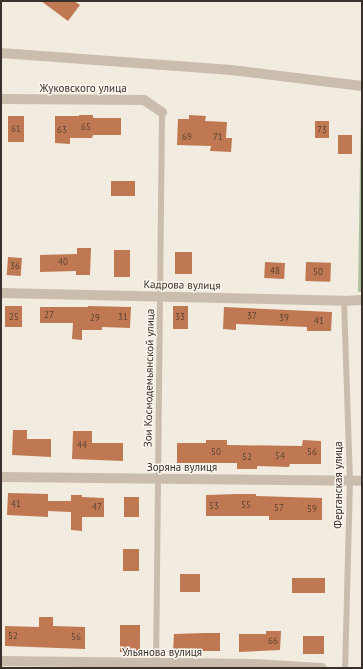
<!DOCTYPE html>
<meta charset="utf-8">
<style>
body{margin:0}
#map{position:relative;width:363px;height:669px;overflow:hidden;background:#f2ece0;font-family:"PT Sans",sans-serif}
div>[style]{position:absolute}
.green>*{inset:0;background:#b2c1a1}
.building>*{inset:0;background:#bf7851;transform-origin:0 0}
.service>*{height:6px;margin:-3px;padding:0 3px;transform-origin:3px;border-radius:3px;background:#cabdad}
.minor>*{height:10px;margin:-5px;padding:0 5px;transform-origin:5px;border-radius:5px;background:#cabdad}
span{translate:-50% -50%;white-space:nowrap;text-align:center;line-height:1.15;-webkit-text-stroke:3px #faf5ed;paint-order:stroke}
.number-label{font-size:9px;color:#5a4334}
.number-label span{-webkit-text-stroke-width:0}
.street-label{font-size:11px;color:#38312b}
.frame{position:absolute;inset:0;border:2px solid #38312b;pointer-events:none}
</style>
<div id="map">
<div class="green">
<div style="clip-path:polygon(361px 99px,362px 292px,358px 292px)"></div>
</div>
<div class="building">
<div style="clip-path:polygon(41px 1px,74px 1px,80px 5px,68px 21px)"></div>
<div style="clip-path:polygon(79px 115px,93px 115px,93px 118px,121px 118px,121px 135px,93px 135px,92px 138px,70px 138px,70px 144px,55px 143px,55px 116px,79px 116px)"></div>
<div style="clip-path:polygon(189px 115px,206px 116px,205px 121px,227px 122px,226px 138px,232px 138px,231px 152px,210px 151px,211px 146px,177px 145px,178px 119px,189px 119px)"></div>
<div style="left:8px;top:116px;width:16px;height:26px"></div>
<div style="left:315px;top:121px;width:14px;height:17px"></div>
<div style="left:338px;top:135px;width:14px;height:19px"></div>
<div style="left:111px;top:181px;width:24px;height:15px"></div>
<div style="clip-path:polygon(77px 248px,91px 248px,90px 275px,76px 275px,76px 271px,40px 272px,40px 255px,77px 254px)"></div>
<div style="left:114px;top:250px;width:16px;height:27px"></div>
<div style="left:175px;top:252px;width:17px;height:22px"></div>
<div style="left:8px;top:257px;width:14px;height:18px;rotate:4deg"></div>
<div style="left:265px;top:262px;width:20px;height:16px;rotate:3deg"></div>
<div style="left:306px;top:262px;width:25px;height:19px;rotate:2deg"></div>
<div style="left:5px;top:306px;width:17px;height:21px"></div>
<div style="clip-path:polygon(88px 306px,131px 307px,130px 328px,102px 327px,102px 330px,82px 330px,82px 340px,72px 339px,73px 323px,40px 323px,40px 307px,88px 307px)"></div>
<div style="left:173px;top:306px;width:15px;height:23px"></div>
<div style="clip-path:polygon(224px 307px,332px 312px,331px 331px,307px 331px,307px 327px,236px 324px,236px 330px,223px 329px)"></div>
<div style="clip-path:polygon(13px 430px,27px 430px,27px 439px,51px 439px,51px 457px,12px 455px)"></div>
<div style="clip-path:polygon(73px 431px,92px 431px,92px 443px,123px 443px,123px 461px,72px 459px)"></div>
<div style="clip-path:polygon(206px 440px,227px 440px,227px 445px,302px 446px,303px 440px,321px 441px,321px 464px,290px 464px,289px 467px,257px 466px,257px 469px,237px 469px,237px 463px,177px 463px,177px 443px,206px 443px)"></div>
<div style="clip-path:polygon(8px 493px,48px 494px,48px 501px,71px 501px,71px 495px,82px 495px,82px 497px,104px 498px,104px 517px,82px 517px,82px 531px,71px 530px,71px 512px,48px 511px,48px 517px,7px 515px)"></div>
<div style="clip-path:polygon(237px 494px,256px 494px,256px 496px,322px 498px,322px 520px,269px 520px,269px 516px,206px 516px,206px 495px)"></div>
<div style="left:124px;top:497px;width:15px;height:20px"></div>
<div style="left:123px;top:549px;width:16px;height:22px"></div>
<div style="left:180px;top:574px;width:20px;height:18px"></div>
<div style="left:292px;top:578px;width:33px;height:15px"></div>
<div style="clip-path:polygon(39px 617px,53px 617px,53px 626px,85px 627px,85px 649px,5px 646px,5px 626px,39px 627px)"></div>
<div style="left:120px;top:625px;width:20px;height:27px"></div>
<div style="clip-path:polygon(266px 631px,281px 631px,280px 650px,239px 652px,239px 634px,266px 634px)"></div>
<div style="clip-path:polygon(205px 633px,220px 633px,220px 651px,173px 651px,174px 634px)"></div>
<div style="left:303px;top:636px;width:21px;height:18px"></div>
</div>
<div class="service">
<div style="left:344px;top:301px;width:180px;rotate:88.1deg"></div>
<div style="left:350px;top:481px;width:187px;rotate:91.5deg"></div>
<div style="left:156px;top:668px;width:556px;rotate:-89.38deg"></div>
</div>
<div class="minor">
<div style="left:1px;top:53px;width:231px;rotate:4.2deg"></div>
<div style="left:231px;top:70px;width:132px;rotate:7deg"></div>
<div style="left:1px;top:99px;width:143px;rotate:0.4deg"></div>
<div style="left:144px;top:100px;width:22px;rotate:34deg"></div>
<div style="left:1px;top:293px;width:343px;rotate:1.3deg"></div>
<div style="left:344px;top:301px;width:18px;rotate:-3deg"></div>
<div style="left:1px;top:477px;width:361px;rotate:0.6deg"></div>
<div style="left:1px;top:661px;width:251px;rotate:0.7deg"></div>
<div style="left:252px;top:664px;width:70px;rotate:3.3deg"></div>
</div>
<div class="number-label">
<span style="left:86px;top:127px">65</span>
<span style="left:16px;top:129px">61</span>
<span style="left:62px;top:130px">63</span>
<span style="left:322px;top:130px">73</span>
<span style="left:187px;top:137px">69</span>
<span style="left:218px;top:137px">71</span>
<span style="left:63px;top:262px">40</span>
<span style="left:15px;top:266px">36</span>
<span style="left:275px;top:271px">48</span>
<span style="left:318px;top:272px">50</span>
<span style="left:49px;top:315px">27</span>
<span style="left:252px;top:316px">37</span>
<span style="left:14px;top:317px">25</span>
<span style="left:123px;top:317px">31</span>
<span style="left:180px;top:317px">33</span>
<span style="left:95px;top:318px">29</span>
<span style="left:284px;top:318px">39</span>
<span style="left:319px;top:321px">41</span>
<span style="left:82px;top:445px">44</span>
<span style="left:216px;top:452px">50</span>
<span style="left:312px;top:452px">56</span>
<span style="left:280px;top:456px">54</span>
<span style="left:247px;top:457px">52</span>
<span style="left:16px;top:504px">41</span>
<span style="left:246px;top:505px">55</span>
<span style="left:214px;top:506px">53</span>
<span style="left:97px;top:507px">47</span>
<span style="left:279px;top:508px">57</span>
<span style="left:312px;top:509px">59</span>
<span style="left:13px;top:636px">52</span>
<span style="left:76px;top:637px">56</span>
<span style="left:273px;top:641px">66</span>
</div>
<div class="street-label">
<span style="left:83px;top:88px">Жуковского улица</span>
<span style="left:182px;top:285px;rotate:1deg">Кадрова вулиця</span>
<span style="left:149px;top:378px;rotate:-89deg">Зои Космодемьянской улица</span>
<span style="left:182px;top:467px">Зоряна вулиця</span>
<span style="left:338px;top:485px;rotate:-90deg">Ферганская улица</span>
<span style="left:162px;top:652px">Ульянова вулиця</span>
</div>
<div class="frame"></div>
</div>
